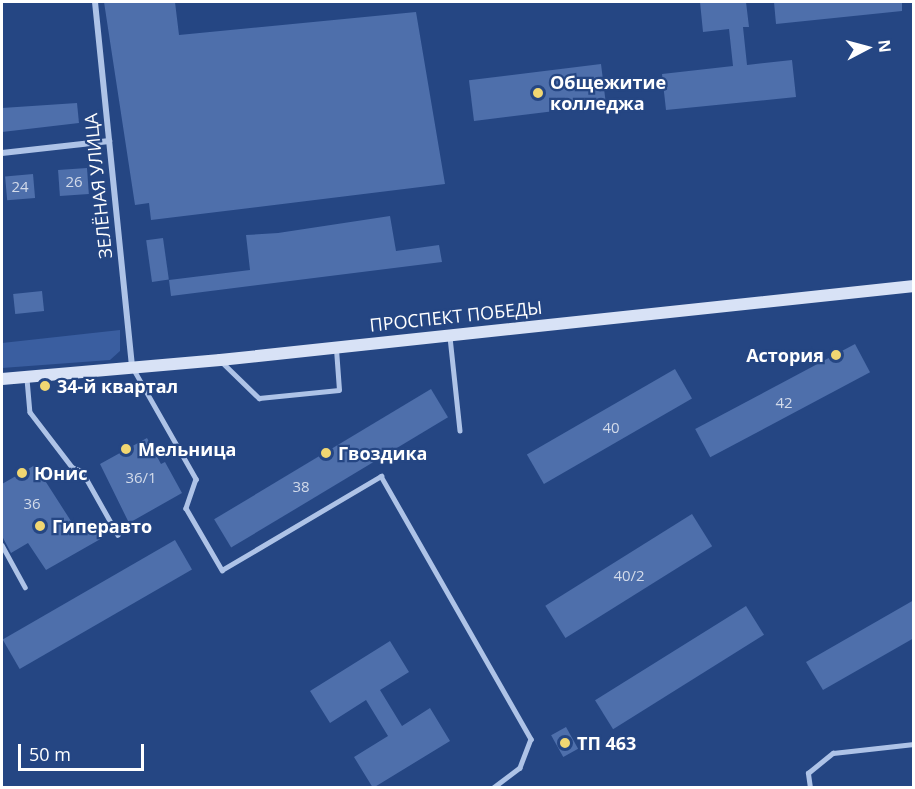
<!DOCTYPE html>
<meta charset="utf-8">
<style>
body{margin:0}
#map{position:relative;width:915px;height:789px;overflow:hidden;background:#254683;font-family:"Open Sans",sans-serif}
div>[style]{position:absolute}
.green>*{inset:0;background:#3a5ea0}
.building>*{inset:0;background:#4e6fab;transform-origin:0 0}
.lane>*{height:4.5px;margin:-2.25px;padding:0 2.25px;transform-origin:2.25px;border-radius:2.25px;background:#aec3e7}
.street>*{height:6px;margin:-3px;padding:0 3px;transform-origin:3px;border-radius:3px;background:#aec3e7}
.secondary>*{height:12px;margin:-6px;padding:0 6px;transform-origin:6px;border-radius:6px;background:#d8e2f6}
.dots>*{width:16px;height:16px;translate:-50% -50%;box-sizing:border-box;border:3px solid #254683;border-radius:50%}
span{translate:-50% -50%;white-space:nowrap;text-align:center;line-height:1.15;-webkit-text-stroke:4.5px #254683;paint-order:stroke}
.number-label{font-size:15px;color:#d3dbea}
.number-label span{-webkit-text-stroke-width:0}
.poi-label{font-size:18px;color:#fff;font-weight:700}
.left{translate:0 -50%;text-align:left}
.right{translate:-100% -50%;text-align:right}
.street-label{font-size:18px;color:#fff}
.frame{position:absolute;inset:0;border:3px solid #fff;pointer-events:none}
.north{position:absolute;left:837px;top:18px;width:60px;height:60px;-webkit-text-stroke:4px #254683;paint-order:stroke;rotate:84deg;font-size:16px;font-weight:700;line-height:24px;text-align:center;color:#fff}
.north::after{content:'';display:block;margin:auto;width:21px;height:27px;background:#fff;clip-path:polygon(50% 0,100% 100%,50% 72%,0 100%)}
.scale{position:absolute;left:18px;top:744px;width:126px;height:27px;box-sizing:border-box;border:3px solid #fff;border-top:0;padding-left:8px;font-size:18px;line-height:21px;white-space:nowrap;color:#fff;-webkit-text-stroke:4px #254683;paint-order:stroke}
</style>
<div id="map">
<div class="green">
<div style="clip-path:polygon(120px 330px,120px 351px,110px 360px,2px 368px,2px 343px)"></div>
</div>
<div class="building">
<div style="clip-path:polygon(104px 2px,175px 2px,179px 35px,416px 12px,445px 184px,151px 220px,149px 203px,135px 205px)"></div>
<div style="clip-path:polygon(700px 2px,746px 2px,749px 27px,743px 27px,747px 65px,792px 60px,796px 97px,666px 110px,662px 74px,733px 66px,729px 29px,703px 32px)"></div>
<div style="clip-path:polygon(774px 2px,902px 2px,902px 11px,776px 24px)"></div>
<div style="left:601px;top:64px;width:41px;height:133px;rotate:83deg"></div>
<div style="clip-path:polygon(77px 103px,79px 123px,2px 132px,2px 108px)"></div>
<div style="left:87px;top:168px;width:26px;height:29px;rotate:86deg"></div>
<div style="left:33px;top:174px;width:24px;height:28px;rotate:85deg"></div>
<div style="clip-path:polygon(390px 216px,396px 251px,439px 245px,442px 262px,171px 296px,169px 280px,250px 270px,246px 235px,278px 233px)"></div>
<div style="left:163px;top:238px;width:42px;height:17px;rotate:82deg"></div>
<div style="left:42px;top:291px;width:20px;height:29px;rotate:84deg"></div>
<div style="left:855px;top:344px;width:32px;height:181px;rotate:62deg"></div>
<div style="left:675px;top:369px;width:34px;height:171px;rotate:60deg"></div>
<div style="left:431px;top:389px;width:33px;height:253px;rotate:59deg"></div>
<div style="clip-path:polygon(147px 438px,161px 464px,165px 462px,182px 493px,129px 523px,100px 464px)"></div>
<div style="clip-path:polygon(35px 465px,78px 532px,95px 522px,104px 537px,46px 570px,28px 543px,11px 553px,2px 536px,2px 484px)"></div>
<div style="left:692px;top:514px;width:38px;height:173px;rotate:58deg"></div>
<div style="left:175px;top:540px;width:34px;height:199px;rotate:60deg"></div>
<div style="clip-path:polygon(914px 600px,914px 638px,823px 690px,806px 662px)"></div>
<div style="left:746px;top:606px;width:34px;height:178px;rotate:58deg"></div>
<div style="clip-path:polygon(390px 641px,409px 672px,380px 690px,402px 726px,430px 708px,450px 741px,373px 788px,354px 757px,388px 736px,366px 700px,330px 723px,310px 691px)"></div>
<div style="left:566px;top:727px;width:25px;height:17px;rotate:61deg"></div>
</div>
<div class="lane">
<div style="left:450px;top:337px;width:94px;rotate:83.9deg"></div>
<div style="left:222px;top:362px;width:52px;rotate:44.2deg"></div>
<div style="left:259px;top:398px;width:80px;rotate:-5.7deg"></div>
<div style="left:339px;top:390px;width:41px;rotate:-94.2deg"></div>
<div style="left:133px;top:368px;width:128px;rotate:60.4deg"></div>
<div style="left:196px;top:479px;width:31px;rotate:109deg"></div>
<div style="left:186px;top:508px;width:72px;rotate:59.9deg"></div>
<div style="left:222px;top:570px;width:185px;rotate:-30.6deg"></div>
<div style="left:381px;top:476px;width:303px;rotate:60.3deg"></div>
<div style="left:531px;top:739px;width:31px;rotate:111deg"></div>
<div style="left:520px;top:768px;width:34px;rotate:143deg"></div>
<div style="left:27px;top:379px;width:33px;rotate:85deg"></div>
<div style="left:30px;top:412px;width:69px;rotate:52.6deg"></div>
<div style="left:72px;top:467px;width:11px;rotate:22deg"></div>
<div style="left:82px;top:471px;width:73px;rotate:60.6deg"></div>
<div style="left:2px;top:545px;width:48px;rotate:61.3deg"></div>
<div style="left:810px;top:788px;width:15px;rotate:-98deg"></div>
<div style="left:808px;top:773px;width:32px;rotate:-39deg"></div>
<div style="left:833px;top:753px;width:81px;rotate:-6.3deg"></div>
</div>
<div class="street">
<div style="left:95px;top:2px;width:367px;rotate:84.2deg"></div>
<div style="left:2px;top:153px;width:108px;rotate:-6.4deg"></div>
</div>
<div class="secondary">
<div style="left:2px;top:379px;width:219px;rotate:-5deg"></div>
<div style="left:220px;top:360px;width:698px;rotate:-6.09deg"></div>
</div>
<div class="dots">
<div style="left:538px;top:93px;background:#f1d772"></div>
<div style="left:836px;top:355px;background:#f1d772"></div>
<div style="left:45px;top:386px;background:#f1d772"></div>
<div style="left:126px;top:449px;background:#f1d772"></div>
<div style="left:326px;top:453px;background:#f1d772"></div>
<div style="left:22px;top:473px;background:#f1d772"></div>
<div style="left:40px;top:526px;background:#f1d772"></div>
<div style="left:565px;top:743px;background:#f1d772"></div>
</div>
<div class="number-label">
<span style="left:74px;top:182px">26</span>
<span style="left:20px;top:187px">24</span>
<span style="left:784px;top:403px">42</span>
<span style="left:611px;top:428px">40</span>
<span style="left:141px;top:478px">36/1</span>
<span style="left:301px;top:487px">38</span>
<span style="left:32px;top:504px">36</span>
<span style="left:629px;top:576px">40/2</span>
</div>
<div class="poi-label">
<span class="left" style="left:550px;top:93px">Общежитие<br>колледжа</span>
<span class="right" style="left:824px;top:355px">Астория</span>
<span class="left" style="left:57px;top:386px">34-й квартал</span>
<span class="left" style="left:138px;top:449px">Мельница</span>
<span class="left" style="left:338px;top:453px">Гвоздика</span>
<span class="left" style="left:34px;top:473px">Юнис</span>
<span class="left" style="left:52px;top:526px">Гиперавто</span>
<span class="left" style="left:577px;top:743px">ТП 463</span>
</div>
<div class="street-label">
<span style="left:98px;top:186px;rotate:-96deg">ЗЕЛЁНАЯ УЛИЦА</span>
<span style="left:456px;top:316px;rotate:-6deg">ПРОСПЕКТ ПОБЕДЫ</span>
</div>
<div class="frame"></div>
<div class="north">N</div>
<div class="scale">50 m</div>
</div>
